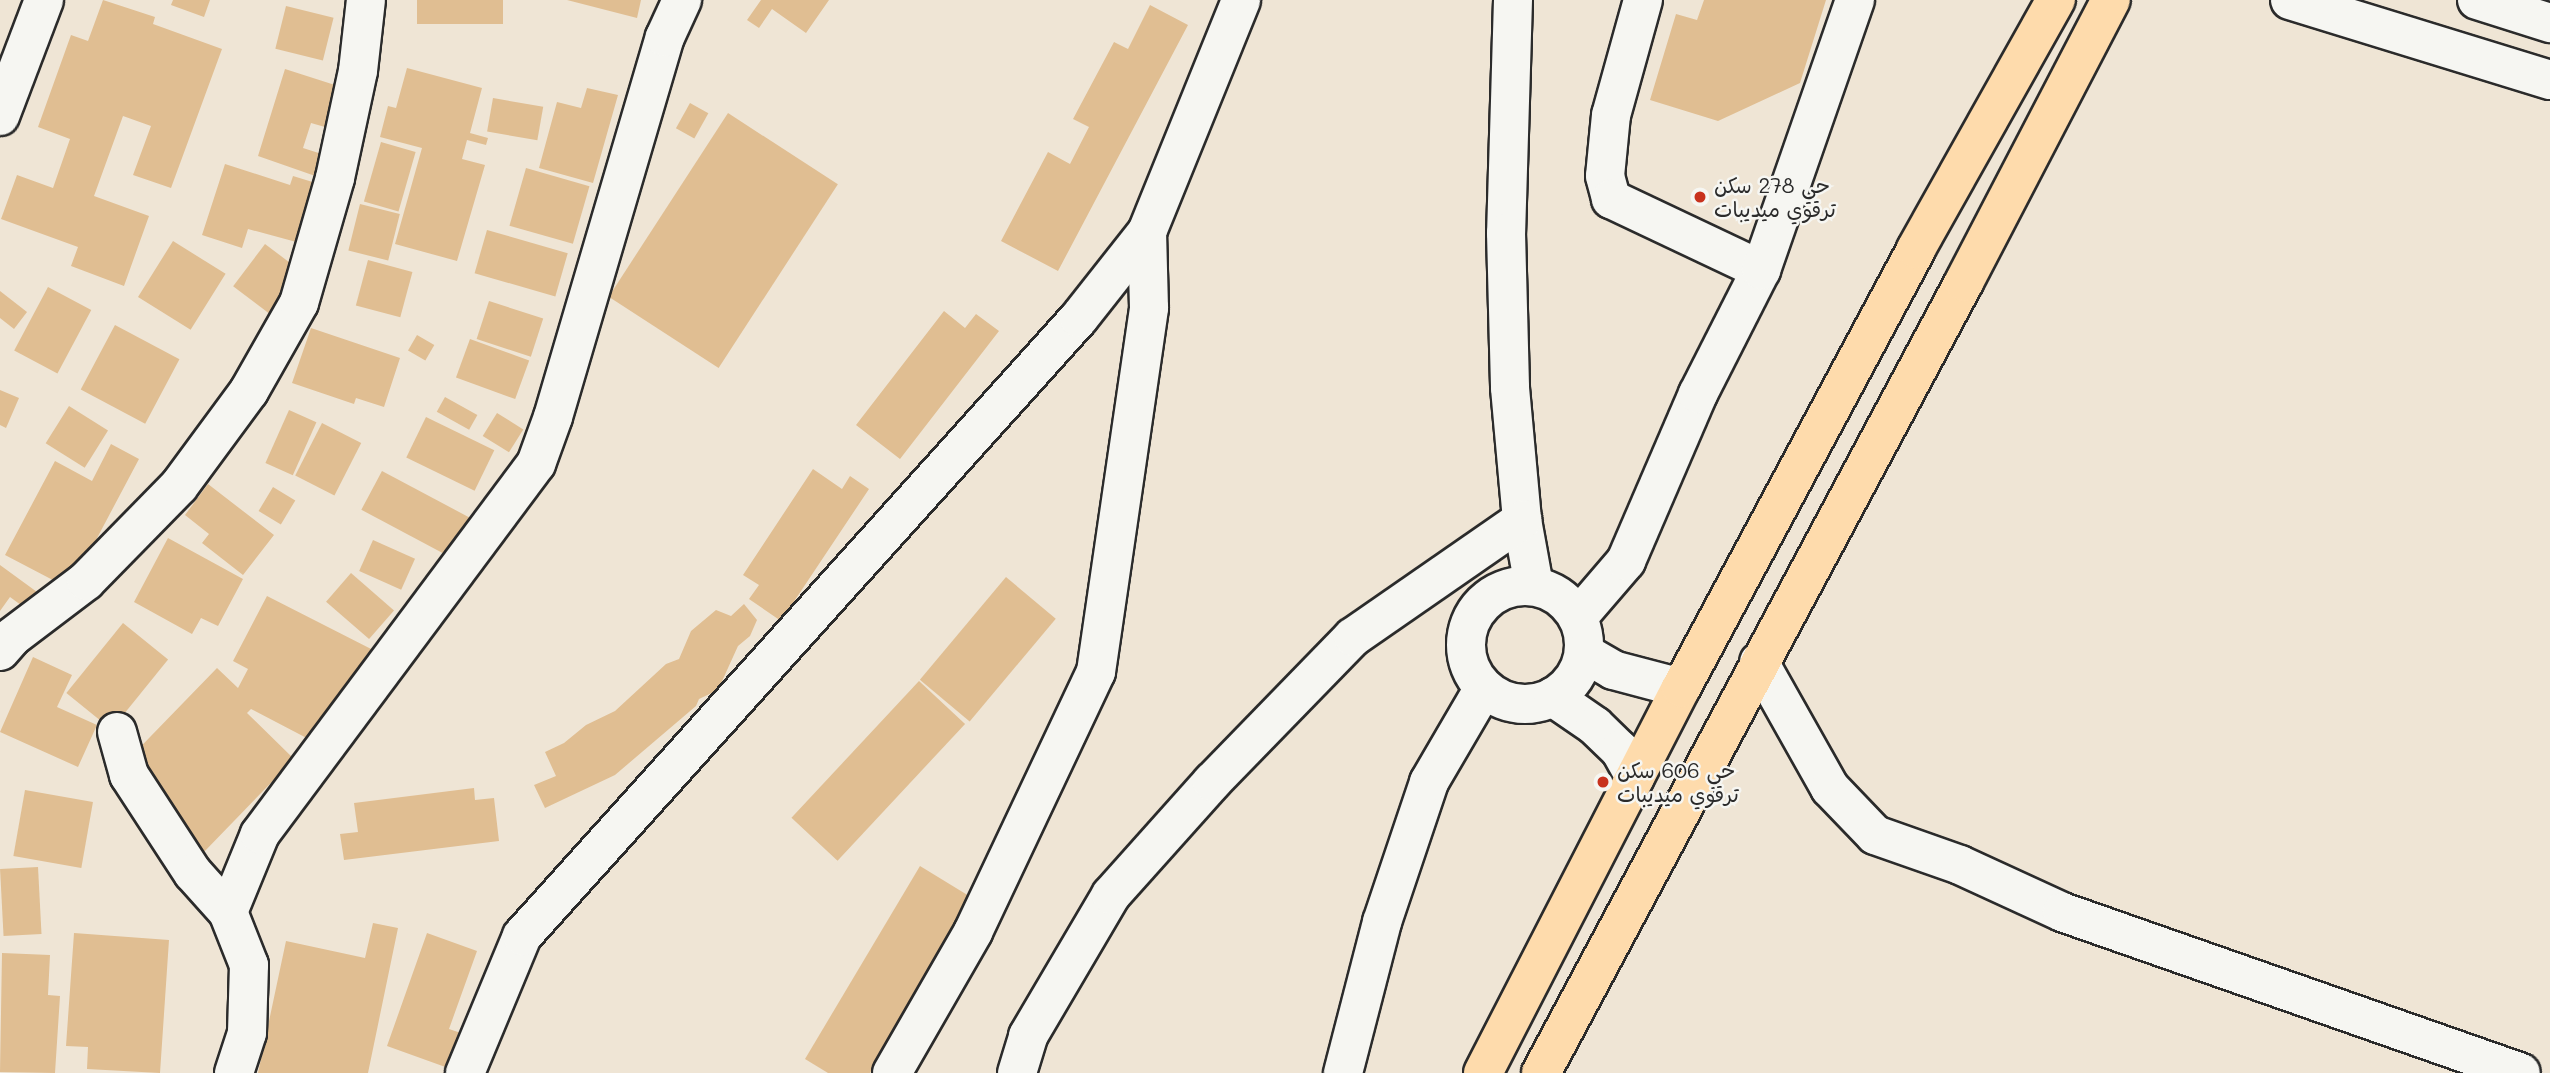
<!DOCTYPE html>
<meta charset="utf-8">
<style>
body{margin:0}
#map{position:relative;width:2550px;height:1073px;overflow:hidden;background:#efe5d5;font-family:Mali,"Playpen Sans Arabic",sans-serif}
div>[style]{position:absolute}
.building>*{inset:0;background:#e0be92;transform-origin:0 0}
.roads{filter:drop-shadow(2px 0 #2b2b2b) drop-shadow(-2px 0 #2b2b2b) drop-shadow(0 2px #2b2b2b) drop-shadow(0 -2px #2b2b2b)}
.minor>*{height:38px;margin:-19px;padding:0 19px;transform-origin:19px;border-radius:19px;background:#f6f6f2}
.minor>.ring{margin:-19px;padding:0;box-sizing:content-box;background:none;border:38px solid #f6f6f2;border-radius:50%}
.major>*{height:38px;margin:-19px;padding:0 19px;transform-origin:19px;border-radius:19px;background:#fedbac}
.dots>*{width:19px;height:19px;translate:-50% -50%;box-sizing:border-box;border:4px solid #f6f6f2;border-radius:50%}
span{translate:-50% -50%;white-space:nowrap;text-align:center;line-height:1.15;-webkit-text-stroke:5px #f6f6f2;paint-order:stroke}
.poi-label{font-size:21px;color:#2b2b2b}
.left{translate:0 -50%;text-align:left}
</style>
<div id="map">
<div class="building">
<div style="clip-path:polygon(103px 0,155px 17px,153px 24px,222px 49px,171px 188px,133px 175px,151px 126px,123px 116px,94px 196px,149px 216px,124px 286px,71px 266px,78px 247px,1px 219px,17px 175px,53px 188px,70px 139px,38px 127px,71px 35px,88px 41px)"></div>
<div style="clip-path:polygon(173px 0,210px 0,204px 17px,171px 5px)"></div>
<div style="left:417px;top:0;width:86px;height:24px"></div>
<div style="clip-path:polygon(567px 0,641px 0,637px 18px)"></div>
<div style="clip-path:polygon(761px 0,829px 0,806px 33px,772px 9px,759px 28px,747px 20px)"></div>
<div style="clip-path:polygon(1704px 0,1826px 0,1800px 83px,1718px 121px,1650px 100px,1676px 14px,1697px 20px)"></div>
<div style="clip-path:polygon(1150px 5px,1188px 25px,1058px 271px,1001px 241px,1048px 152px,1070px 164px,1089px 127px,1073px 119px,1114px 42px,1128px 49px)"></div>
<div style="left:286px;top:6px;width:49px;height:44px;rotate:14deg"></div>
<div style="clip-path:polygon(407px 68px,482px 88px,470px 133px,488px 138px,486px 145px,467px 140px,462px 159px,485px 165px,457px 261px,395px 244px,422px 148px,380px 137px,388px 106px,396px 108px)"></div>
<div style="clip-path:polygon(285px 69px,338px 86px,325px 127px,311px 123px,303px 148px,328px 156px,321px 178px,258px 156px)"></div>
<div style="clip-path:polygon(587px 88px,618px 95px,593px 183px,539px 168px,557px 102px,581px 108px)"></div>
<div style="left:493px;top:98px;width:51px;height:34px;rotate:10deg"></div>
<div style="left:690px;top:103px;width:21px;height:29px;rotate:29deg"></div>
<div style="left:728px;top:113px;width:131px;height:219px;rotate:33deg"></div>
<div style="left:381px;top:142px;width:36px;height:62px;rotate:16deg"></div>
<div style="clip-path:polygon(225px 164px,290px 185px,293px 176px,319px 184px,300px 243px,248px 229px,242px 248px,202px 235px)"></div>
<div style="left:526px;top:168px;width:66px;height:60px;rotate:16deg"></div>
<div style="left:360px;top:204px;width:41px;height:48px;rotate:14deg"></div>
<div style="left:487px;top:230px;width:84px;height:45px;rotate:16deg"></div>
<div style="left:173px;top:241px;width:62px;height:66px;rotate:32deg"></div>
<div style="left:265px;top:244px;width:46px;height:53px;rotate:37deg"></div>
<div style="left:368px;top:260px;width:46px;height:47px;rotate:15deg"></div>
<div style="left:48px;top:287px;width:49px;height:72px;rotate:28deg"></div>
<div style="clip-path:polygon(0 291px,27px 312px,14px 329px,0 318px)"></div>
<div style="left:489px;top:301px;width:57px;height:40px;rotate:18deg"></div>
<div style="clip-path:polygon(944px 311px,965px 328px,976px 314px,999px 331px,900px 459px,856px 425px)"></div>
<div style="left:115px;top:325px;width:73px;height:73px;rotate:28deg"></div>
<div style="clip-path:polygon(311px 328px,400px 358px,384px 407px,356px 398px,354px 404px,292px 383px)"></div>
<div style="left:417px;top:335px;width:20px;height:18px;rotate:30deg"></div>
<div style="left:470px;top:339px;width:63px;height:41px;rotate:20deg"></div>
<div style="clip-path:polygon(0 390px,19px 398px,6px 428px,0 425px)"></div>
<div style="left:445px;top:397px;width:37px;height:17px;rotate:29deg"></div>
<div style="left:69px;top:406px;width:46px;height:44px;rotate:32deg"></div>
<div style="left:289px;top:410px;width:30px;height:58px;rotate:24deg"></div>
<div style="left:497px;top:413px;width:31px;height:27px;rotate:32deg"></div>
<div style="left:426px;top:417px;width:76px;height:45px;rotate:26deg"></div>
<div style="left:322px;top:423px;width:44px;height:59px;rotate:27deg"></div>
<div style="clip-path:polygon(111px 444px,139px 459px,70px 589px,5px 555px,55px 461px,92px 481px)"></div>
<div style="clip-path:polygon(813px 469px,842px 489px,850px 476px,869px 489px,781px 621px,749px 599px,759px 585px,743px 575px)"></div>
<div style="left:382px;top:471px;width:100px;height:44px;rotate:28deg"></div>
<div style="clip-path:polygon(208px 484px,274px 535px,243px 575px,202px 543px,209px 534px,185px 515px)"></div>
<div style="left:273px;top:487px;width:26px;height:28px;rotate:31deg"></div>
<div style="clip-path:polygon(168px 538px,243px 579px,218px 626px,201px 618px,192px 634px,134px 602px)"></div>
<div style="left:373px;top:540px;width:46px;height:34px;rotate:24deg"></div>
<div style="clip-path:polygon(0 565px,37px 592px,25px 608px,10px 597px,0 611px)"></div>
<div style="left:351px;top:573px;width:57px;height:38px;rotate:41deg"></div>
<div style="left:1006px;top:577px;width:65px;height:134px;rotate:40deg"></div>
<div style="clip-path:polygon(267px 596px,377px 652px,320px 745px,251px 709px,247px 713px,294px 759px,203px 853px,118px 770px,217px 668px,238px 688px,248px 669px,233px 661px)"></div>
<div style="clip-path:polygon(744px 604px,757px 620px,750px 636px,738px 646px,718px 690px,699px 699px,696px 706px,615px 775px,545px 808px,534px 785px,556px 776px,545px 752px,564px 743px,586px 725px,615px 711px,666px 664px,679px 659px,691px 631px,716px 610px,731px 616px)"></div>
<div style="left:123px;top:623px;width:58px;height:90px;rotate:39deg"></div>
<div style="clip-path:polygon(33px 657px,72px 675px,57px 707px,97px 725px,78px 767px,0 732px)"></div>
<div style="left:919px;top:681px;width:63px;height:187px;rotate:43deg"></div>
<div style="clip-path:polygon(474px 788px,475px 800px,494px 798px,499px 841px,344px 860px,340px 834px,358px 832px,354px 803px)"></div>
<div style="left:25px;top:790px;width:69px;height:67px;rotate:10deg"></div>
<div style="clip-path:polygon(920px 866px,974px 899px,870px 1073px,828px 1073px,805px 1059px)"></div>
<div style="left:38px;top:867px;width:67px;height:38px;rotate:87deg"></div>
<div style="clip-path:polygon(373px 923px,398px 928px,368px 1073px,258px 1073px,286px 941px,365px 958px)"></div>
<div style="clip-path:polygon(74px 933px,169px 940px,160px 1073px,87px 1069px,88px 1047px,66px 1046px)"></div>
<div style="clip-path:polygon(427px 933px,477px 951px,449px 1029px,476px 1038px,462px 1073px,387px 1046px)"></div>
<div style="clip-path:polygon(2px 953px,50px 955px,48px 995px,60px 996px,55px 1073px,0 1072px)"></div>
</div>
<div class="roads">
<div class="minor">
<div style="left:1513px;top:0;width:233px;rotate:91.7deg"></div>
<div style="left:1506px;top:233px;width:155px;rotate:88.5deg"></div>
<div style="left:1510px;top:388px;width:133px;rotate:84.8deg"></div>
<div style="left:1522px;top:520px;width:67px;rotate:79.7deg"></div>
<div style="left:1643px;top:0;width:119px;rotate:105.5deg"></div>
<div style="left:1611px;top:115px;width:61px;rotate:95.6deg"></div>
<div style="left:1605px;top:176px;width:24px;rotate:75deg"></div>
<div style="left:1611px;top:199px;width:166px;rotate:25.3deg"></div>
<div style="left:2290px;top:0;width:272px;rotate:17.1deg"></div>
<div style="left:2477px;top:0;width:77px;rotate:17.5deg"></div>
<div style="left:0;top:116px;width:124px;rotate:-69.2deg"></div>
<div class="ring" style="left:1466px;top:586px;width:80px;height:80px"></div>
<div style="left:1578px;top:617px;width:74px;rotate:-49.4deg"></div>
<div style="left:1626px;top:561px;width:182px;rotate:-66.7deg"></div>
<div style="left:1698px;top:394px;width:139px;rotate:-63.1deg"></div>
<div style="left:1761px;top:270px;width:286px;rotate:-70.8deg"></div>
<div style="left:0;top:651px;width:18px;rotate:-49deg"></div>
<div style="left:12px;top:637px;width:93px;rotate:-37.1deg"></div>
<div style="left:86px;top:581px;width:133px;rotate:-45.6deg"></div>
<div style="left:179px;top:486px;width:118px;rotate:-53.6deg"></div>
<div style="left:249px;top:391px;width:101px;rotate:-60.4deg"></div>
<div style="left:299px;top:303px;width:130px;rotate:-73.9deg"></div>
<div style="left:335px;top:178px;width:109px;rotate:-77.9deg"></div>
<div style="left:358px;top:71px;width:71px;rotate:-83.6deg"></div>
<div style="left:1584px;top:653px;width:34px;rotate:30deg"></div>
<div style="left:1613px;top:670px;width:70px;rotate:14.8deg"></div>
<div style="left:1759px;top:662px;width:145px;rotate:60.6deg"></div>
<div style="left:1830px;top:788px;width:65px;rotate:46.2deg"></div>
<div style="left:1875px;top:835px;width:90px;rotate:19.4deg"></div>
<div style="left:1960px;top:865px;width:112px;rotate:24.7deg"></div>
<div style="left:2062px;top:912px;width:486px;rotate:19.3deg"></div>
<div style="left:1553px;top:697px;width:51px;rotate:34.6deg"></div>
<div style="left:1595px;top:726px;width:35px;rotate:44deg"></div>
<div style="left:1620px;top:750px;width:31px;rotate:61deg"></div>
<div style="left:117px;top:732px;width:45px;rotate:74.4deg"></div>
<div style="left:129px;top:775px;width:117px;rotate:56.9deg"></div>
<div style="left:193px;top:873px;width:52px;rotate:48.1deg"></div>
<div style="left:228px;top:912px;width:57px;rotate:68.4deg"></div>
<div style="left:249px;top:965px;width:68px;rotate:91.7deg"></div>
<div style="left:247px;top:1033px;width:42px;rotate:108deg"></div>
<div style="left:228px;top:912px;width:84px;rotate:-67.7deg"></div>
<div style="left:260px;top:834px;width:462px;rotate:-53.3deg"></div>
<div style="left:536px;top:464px;width:50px;rotate:-70.1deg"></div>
<div style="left:553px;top:417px;width:396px;rotate:-73.6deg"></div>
<div style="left:665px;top:37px;width:41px;rotate:-65.3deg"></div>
<div style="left:465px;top:1073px;width:148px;rotate:-67.4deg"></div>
<div style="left:522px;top:936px;width:832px;rotate:-47.97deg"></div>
<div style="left:1079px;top:318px;width:110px;rotate:-51.7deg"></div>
<div style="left:1147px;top:232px;width:250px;rotate:-67.9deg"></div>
<div style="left:892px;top:1073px;width:163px;rotate:-60.1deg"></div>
<div style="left:973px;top:932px;width:288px;rotate:-64.7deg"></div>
<div style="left:1096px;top:672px;width:368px;rotate:-81.7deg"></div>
<div style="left:1149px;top:308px;width:76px;rotate:-91.5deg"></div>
<div style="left:1017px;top:1073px;width:39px;rotate:-73deg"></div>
<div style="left:1028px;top:1036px;width:164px;rotate:-59.5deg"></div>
<div style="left:1111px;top:895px;width:152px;rotate:-48.2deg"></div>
<div style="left:1212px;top:782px;width:202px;rotate:-45.8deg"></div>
<div style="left:1353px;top:637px;width:206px;rotate:-34.7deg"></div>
<div style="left:1343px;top:1073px;width:156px;rotate:-75.5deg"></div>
<div style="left:1382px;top:922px;width:148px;rotate:-71.4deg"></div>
<div style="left:1429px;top:782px;width:109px;rotate:-59.7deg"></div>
</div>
<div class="major">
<div style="left:1483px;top:1073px;width:433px;rotate:-62.8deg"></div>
<div style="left:1681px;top:688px;width:498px;rotate:-61.8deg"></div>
<div style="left:1916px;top:249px;width:286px;rotate:-60.7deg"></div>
<div style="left:1541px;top:1073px;width:897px;rotate:-61.86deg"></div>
<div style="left:1964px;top:282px;width:318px;rotate:-62.5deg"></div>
</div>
</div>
<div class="dots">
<div style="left:1700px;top:197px;background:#c8321e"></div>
<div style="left:1603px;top:782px;background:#c8321e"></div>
</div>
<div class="poi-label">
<span class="left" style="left:1714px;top:197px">حي 278 سكن<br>ترقوي ميديبات</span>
<span class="left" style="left:1617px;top:782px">حي 606 سكن<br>ترقوي ميديبات</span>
</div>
</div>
